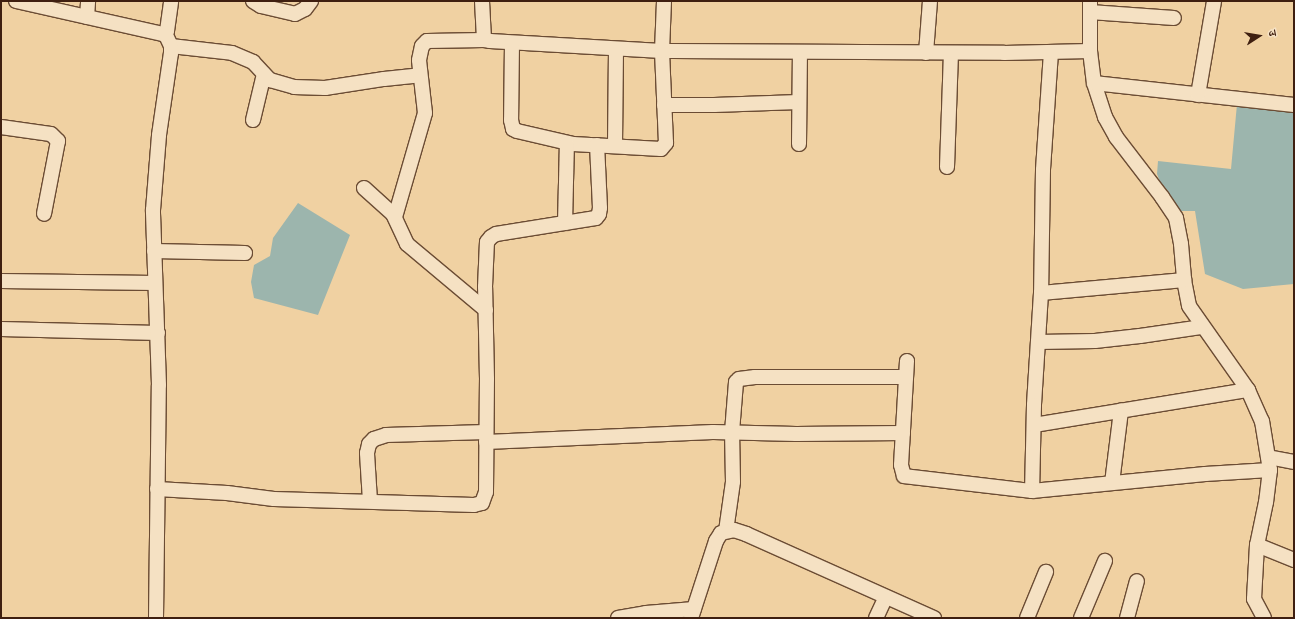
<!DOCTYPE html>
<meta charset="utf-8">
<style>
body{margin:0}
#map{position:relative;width:1295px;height:619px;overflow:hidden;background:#f0d1a2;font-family:"Old Standard TT","Noto Serif Devanagari",serif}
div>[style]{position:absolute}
.water>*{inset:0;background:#9cb5ad}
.roads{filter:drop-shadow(1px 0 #6b4c34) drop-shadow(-1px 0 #6b4c34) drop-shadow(0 1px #6b4c34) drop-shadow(0 -1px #6b4c34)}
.minor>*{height:14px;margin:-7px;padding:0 7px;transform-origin:7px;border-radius:7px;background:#f5e1c3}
span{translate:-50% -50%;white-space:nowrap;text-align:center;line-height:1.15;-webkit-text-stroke:3px #f5e1c3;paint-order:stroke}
.frame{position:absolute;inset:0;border:2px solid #3f1f10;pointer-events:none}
.north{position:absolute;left:1239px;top:16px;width:40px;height:40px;-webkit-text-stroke:3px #f5e1c3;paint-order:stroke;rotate:78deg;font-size:11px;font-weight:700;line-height:16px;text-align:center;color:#3f1f10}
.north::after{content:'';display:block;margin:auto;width:14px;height:18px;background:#3f1f10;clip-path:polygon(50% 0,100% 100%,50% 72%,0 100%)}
</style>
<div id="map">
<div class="water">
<div style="clip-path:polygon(1237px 104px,1294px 109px,1294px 284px,1243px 289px,1205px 274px,1195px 211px,1179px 211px,1166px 198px,1157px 174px,1158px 161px,1231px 169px)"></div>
<div style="clip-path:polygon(298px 203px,350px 235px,318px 315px,254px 298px,251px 282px,254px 265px,270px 256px,273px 238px)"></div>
</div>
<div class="roads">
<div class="minor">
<div style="left:16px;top:1px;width:151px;rotate:12.7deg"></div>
<div style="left:163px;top:34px;width:5px;rotate:-37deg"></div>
<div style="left:167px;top:31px;width:30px;rotate:-82deg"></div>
<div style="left:253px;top:1px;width:9px;rotate:32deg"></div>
<div style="left:261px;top:6px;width:35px;rotate:13deg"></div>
<div style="left:295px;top:14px;width:11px;rotate:-27deg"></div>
<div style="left:305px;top:9px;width:10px;rotate:-53deg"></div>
<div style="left:482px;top:1px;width:39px;rotate:87deg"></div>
<div style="left:484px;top:40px;width:6px;rotate:9deg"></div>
<div style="left:490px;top:41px;width:172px;rotate:3.3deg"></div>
<div style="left:662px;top:51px;width:342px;rotate:0.3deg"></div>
<div style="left:1004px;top:53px;width:86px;rotate:-1.3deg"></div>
<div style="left:1090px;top:1px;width:50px;rotate:90deg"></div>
<div style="left:1090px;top:51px;width:32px;rotate:83deg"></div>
<div style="left:1094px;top:83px;width:36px;rotate:72deg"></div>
<div style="left:1105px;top:117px;width:23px;rotate:61deg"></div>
<div style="left:1116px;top:137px;width:76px;rotate:52.5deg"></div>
<div style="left:1162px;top:197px;width:25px;rotate:56deg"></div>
<div style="left:1176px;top:218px;width:26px;rotate:79deg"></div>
<div style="left:1181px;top:244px;width:36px;rotate:85deg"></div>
<div style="left:1184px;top:280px;width:26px;rotate:79deg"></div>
<div style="left:1189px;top:306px;width:103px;rotate:54.9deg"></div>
<div style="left:1248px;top:390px;width:34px;rotate:66deg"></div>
<div style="left:1262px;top:421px;width:50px;rotate:80.7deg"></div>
<div style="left:1270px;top:470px;width:32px;rotate:97deg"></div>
<div style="left:1266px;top:502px;width:44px;rotate:101.8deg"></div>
<div style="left:1257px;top:545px;width:54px;rotate:93.2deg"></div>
<div style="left:1254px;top:599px;width:21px;rotate:62deg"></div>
<div style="left:1090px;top:12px;width:84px;rotate:4.1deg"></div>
<div style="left:87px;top:17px;width:16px;rotate:-86deg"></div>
<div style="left:512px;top:43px;width:77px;rotate:90.7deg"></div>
<div style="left:511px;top:120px;width:9px;rotate:77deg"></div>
<div style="left:513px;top:129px;width:4px;rotate:27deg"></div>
<div style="left:517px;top:131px;width:57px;rotate:13.1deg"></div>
<div style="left:573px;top:144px;width:88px;rotate:3.3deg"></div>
<div style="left:661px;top:149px;width:8px;rotate:-50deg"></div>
<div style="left:666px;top:143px;width:92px;rotate:-92.5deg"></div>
<div style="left:662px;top:51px;width:50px;rotate:-87.7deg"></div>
<div style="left:171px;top:46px;width:61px;rotate:6.5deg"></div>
<div style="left:232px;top:53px;width:23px;rotate:23deg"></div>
<div style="left:253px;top:62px;width:25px;rotate:47deg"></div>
<div style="left:270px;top:80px;width:25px;rotate:16deg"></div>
<div style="left:294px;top:87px;width:31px;rotate:2deg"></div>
<div style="left:325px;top:88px;width:60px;rotate:-8.7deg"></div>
<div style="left:384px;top:79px;width:36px;rotate:-6deg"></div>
<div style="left:1051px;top:52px;width:118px;rotate:93.9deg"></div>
<div style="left:1043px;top:170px;width:123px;rotate:90.9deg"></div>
<div style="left:1041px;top:293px;width:112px;rotate:93.6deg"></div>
<div style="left:1034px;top:405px;width:86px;rotate:91.3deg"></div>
<div style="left:1032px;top:491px;width:174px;rotate:-5.6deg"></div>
<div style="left:1205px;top:474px;width:65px;rotate:-3.5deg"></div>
<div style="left:926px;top:53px;width:52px;rotate:-85.6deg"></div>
<div style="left:1094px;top:83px;width:201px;rotate:6.3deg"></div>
<div style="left:1198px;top:95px;width:95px;rotate:-80.3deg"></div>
<div style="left:664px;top:105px;width:50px"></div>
<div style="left:714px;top:105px;width:85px;rotate:-2deg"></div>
<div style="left:253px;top:120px;width:47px;rotate:-76.6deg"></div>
<div style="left:1px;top:127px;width:50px;rotate:8deg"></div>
<div style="left:51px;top:134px;width:10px;rotate:45deg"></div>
<div style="left:58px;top:141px;width:74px;rotate:100.9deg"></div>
<div style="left:799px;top:144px;width:92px;rotate:-89.4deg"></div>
<div style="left:615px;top:145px;width:96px;rotate:-89.4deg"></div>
<div style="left:947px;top:167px;width:114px;rotate:-88deg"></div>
<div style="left:364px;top:188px;width:39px;rotate:42deg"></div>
<div style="left:393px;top:214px;width:33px;rotate:65deg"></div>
<div style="left:407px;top:244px;width:103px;rotate:39.9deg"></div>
<div style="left:395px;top:217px;width:108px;rotate:-73.9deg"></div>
<div style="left:425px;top:113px;width:53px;rotate:-96.5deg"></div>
<div style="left:419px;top:60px;width:14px;rotate:-78deg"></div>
<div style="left:422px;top:46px;width:7px;rotate:-45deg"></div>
<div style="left:427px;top:41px;width:57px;rotate:-1deg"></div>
<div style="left:565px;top:223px;width:80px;rotate:-88.6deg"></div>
<div style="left:154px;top:251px;width:91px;rotate:1.3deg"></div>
<div style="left:1px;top:281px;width:154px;rotate:0.7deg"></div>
<div style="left:1041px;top:293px;width:144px;rotate:-5.2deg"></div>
<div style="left:1px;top:329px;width:157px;rotate:1.5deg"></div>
<div style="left:1038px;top:342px;width:57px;rotate:-1deg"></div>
<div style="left:1095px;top:341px;width:45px;rotate:-6.3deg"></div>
<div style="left:1140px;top:336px;width:63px;rotate:-8.3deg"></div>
<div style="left:907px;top:361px;width:104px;rotate:93.3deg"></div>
<div style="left:901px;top:465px;width:11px;rotate:75deg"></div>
<div style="left:904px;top:476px;width:129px;rotate:6.7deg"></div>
<div style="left:1034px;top:425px;width:217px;rotate:-9.3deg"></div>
<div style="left:486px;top:442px;width:227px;rotate:-2.5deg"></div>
<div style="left:713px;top:432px;width:83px;rotate:1.4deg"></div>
<div style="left:796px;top:434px;width:107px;rotate:-0.5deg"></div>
<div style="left:1268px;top:457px;width:26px;rotate:11deg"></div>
<div style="left:1112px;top:483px;width:73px;rotate:-82.9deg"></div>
<div style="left:157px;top:489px;width:70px;rotate:3.3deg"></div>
<div style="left:227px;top:493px;width:47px;rotate:7.3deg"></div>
<div style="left:274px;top:499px;width:200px;rotate:1.7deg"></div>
<div style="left:474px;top:505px;width:8px;rotate:-14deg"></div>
<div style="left:482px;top:503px;width:12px;rotate:-70deg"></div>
<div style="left:486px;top:492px;width:113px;rotate:-89.5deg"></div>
<div style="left:487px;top:379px;width:92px;rotate:-91.2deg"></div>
<div style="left:485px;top:287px;width:45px;rotate:-87.5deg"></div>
<div style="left:487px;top:242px;width:6px;rotate:-51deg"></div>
<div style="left:491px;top:237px;width:6px;rotate:-31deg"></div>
<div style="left:496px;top:234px;width:101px;rotate:-9.1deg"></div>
<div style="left:596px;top:218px;width:5px;rotate:-53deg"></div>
<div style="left:599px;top:214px;width:6px;rotate:-81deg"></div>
<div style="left:600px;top:208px;width:63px;rotate:-92.7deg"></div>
<div style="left:370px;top:501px;width:48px;rotate:-93.6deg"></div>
<div style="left:367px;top:453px;width:9px;rotate:-77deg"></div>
<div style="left:369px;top:444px;width:7px;rotate:-45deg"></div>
<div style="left:374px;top:439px;width:13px;rotate:-18deg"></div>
<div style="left:386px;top:435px;width:100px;rotate:-1.7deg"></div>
<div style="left:726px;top:531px;width:49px;rotate:-81.9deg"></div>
<div style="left:733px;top:482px;width:50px;rotate:-91.1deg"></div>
<div style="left:732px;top:432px;width:50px;rotate:-85.4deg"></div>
<div style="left:736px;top:382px;width:4px;rotate:-45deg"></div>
<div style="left:739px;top:379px;width:16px;rotate:-7deg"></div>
<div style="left:755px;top:377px;width:151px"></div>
<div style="left:1257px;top:545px;width:40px;rotate:22deg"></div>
<div style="left:156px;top:618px;width:233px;rotate:-89.3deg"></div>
<div style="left:159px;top:385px;width:175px;rotate:-92deg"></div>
<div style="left:153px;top:210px;width:75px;rotate:-85.4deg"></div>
<div style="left:159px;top:135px;width:83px;rotate:-81.7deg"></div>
<div style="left:171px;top:53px;width:7px;rotate:-90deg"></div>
<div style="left:171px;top:46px;width:14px;rotate:-115deg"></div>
<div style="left:618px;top:618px;width:28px;rotate:-10deg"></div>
<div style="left:646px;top:613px;width:48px;rotate:-4.8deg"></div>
<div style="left:691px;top:618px;width:81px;rotate:-72deg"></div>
<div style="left:716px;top:541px;width:9px;rotate:-58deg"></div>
<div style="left:721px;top:533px;width:13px;rotate:-13deg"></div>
<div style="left:734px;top:530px;width:13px;rotate:18deg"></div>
<div style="left:746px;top:534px;width:206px;rotate:24.1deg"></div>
<div style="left:876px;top:618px;width:23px;rotate:-65deg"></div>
<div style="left:1027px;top:618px;width:50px;rotate:-67.6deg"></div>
<div style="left:1081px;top:618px;width:62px;rotate:-67.2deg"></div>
<div style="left:1127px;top:618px;width:38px;rotate:-75deg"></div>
</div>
</div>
<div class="frame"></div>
<div class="north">उ</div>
</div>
